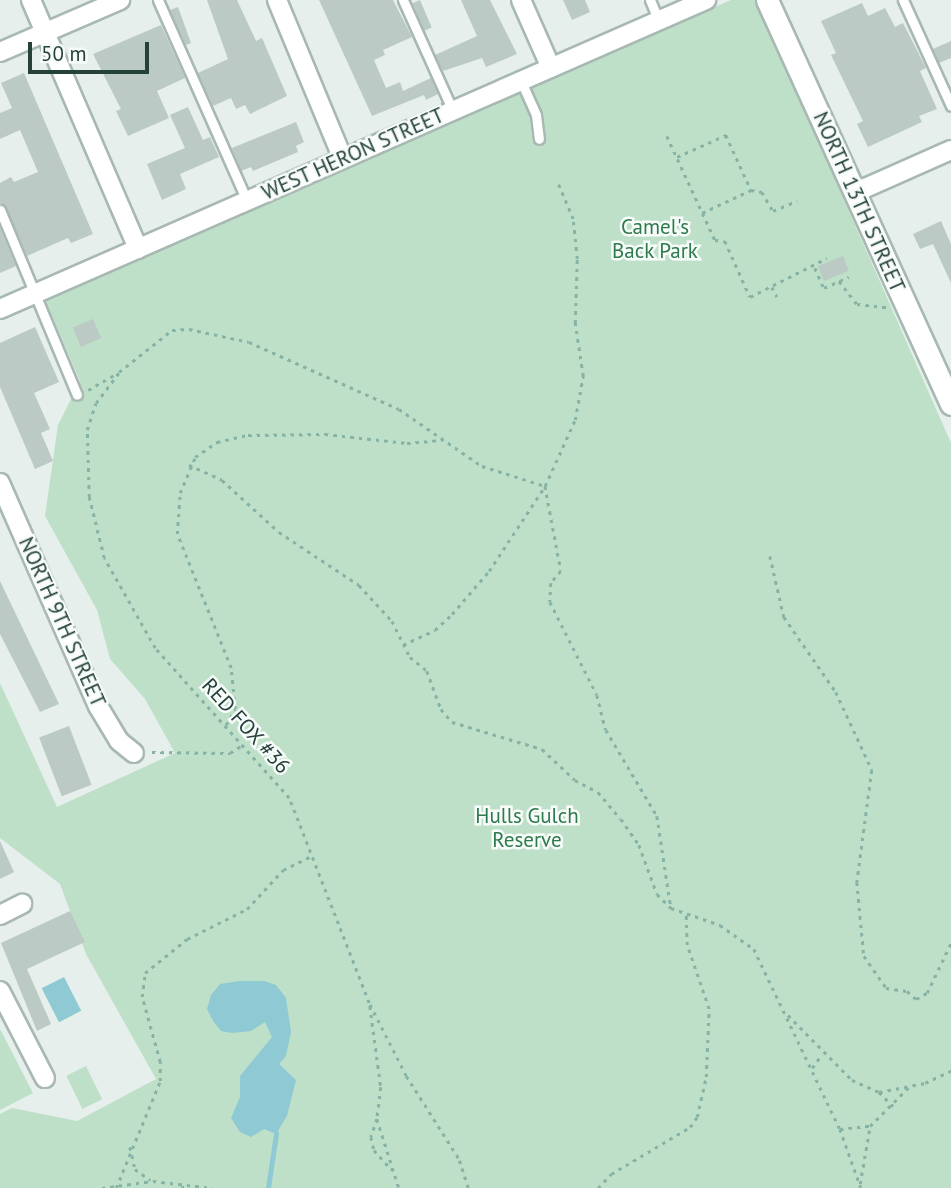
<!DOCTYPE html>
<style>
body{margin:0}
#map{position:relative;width:951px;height:1188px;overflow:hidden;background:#e6efeb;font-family:"PT Sans",sans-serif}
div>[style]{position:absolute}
.green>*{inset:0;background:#bfe0c8;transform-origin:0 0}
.water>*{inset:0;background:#8ec9d4;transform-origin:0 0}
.stream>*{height:4.5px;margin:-2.25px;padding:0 2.25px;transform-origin:2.25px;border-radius:2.25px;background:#8ec9d4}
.building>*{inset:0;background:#bbcac4;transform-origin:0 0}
.path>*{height:2.5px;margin-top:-1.25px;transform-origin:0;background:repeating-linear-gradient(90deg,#86b3a5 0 3.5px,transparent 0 8.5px)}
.roads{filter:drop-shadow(2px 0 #a8b8b2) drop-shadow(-2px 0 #a8b8b2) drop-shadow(0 2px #a8b8b2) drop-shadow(0 -2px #a8b8b2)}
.lane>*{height:9px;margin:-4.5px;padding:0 4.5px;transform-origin:4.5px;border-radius:4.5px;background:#fff}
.street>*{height:18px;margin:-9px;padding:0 9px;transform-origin:9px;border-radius:9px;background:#fff}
.secondary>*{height:21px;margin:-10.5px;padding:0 10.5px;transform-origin:10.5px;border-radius:10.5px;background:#fff}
span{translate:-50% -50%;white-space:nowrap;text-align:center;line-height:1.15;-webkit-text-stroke:5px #f7fbf9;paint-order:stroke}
.street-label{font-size:21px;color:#24423a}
.park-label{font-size:21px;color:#2d7a4b}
.scale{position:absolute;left:28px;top:42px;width:121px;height:32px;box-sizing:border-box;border:4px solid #24423a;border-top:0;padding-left:9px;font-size:21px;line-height:24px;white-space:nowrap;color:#24423a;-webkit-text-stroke:5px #f7fbf9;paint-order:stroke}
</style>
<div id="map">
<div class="green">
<div style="clip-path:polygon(731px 0,756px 0,951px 443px,951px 1188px,0 1188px,0 1114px,12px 1108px,77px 1121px,156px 1079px,86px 954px,60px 884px,0 838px,0 683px,57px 807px,175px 753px,145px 699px,110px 659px,97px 610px,45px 516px,58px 425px,80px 381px,45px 300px)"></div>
<div style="clip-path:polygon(0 1029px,33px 1093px,0 1110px)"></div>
<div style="left:86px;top:1066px;width:37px;height:22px;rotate:64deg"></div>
</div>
<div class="water">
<div style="left:64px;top:977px;width:38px;height:25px;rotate:63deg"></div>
<div style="clip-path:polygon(239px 981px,264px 981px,276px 985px,286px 998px,291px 1032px,286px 1056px,279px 1064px,296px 1080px,287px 1116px,276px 1134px,264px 1129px,251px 1137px,240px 1132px,231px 1118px,240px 1097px,240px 1076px,272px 1037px,265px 1022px,251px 1031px,232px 1033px,221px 1031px,213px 1021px,207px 1009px,211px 995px,220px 984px)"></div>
</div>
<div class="stream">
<div style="left:268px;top:1188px;width:55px;rotate:-81.6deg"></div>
</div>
<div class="building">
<div style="clip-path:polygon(207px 0,237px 0,256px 41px,262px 38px,287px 96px,250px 114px,245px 105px,236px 109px,231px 98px,213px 106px,198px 73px,228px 59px)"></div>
<div style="clip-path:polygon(319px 0,393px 0,412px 37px,383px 50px,385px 55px,374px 60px,386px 88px,400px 82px,403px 91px,431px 78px,438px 94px,426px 100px,424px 95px,372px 116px)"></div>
<div style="left:420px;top:0;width:30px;height:8px;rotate:67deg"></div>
<div style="clip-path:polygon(461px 0,490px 0,517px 54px,486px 67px,482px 58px,443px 71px,435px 55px,477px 36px)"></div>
<div style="clip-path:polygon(563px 0,585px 0,590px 12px,572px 20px)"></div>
<div style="clip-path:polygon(862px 3px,868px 16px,885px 8px,895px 27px,903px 23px,926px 68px,920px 71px,937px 109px,919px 116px,922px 122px,868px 147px,857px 124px,863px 121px,831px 55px,836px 53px,821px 21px)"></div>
<div style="clip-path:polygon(178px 7px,191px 43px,186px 45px,170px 10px)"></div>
<div style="clip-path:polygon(161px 25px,185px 78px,157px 91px,169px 118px,128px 136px,116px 111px,121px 109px,93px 54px)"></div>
<div style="clip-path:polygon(951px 41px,951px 58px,939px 63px,933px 49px)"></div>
<div style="clip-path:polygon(24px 73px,93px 234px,71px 243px,68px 238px,27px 256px,6px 207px,0 203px,0 183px,11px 177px,14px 182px,38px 172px,20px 130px,0 139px,0 113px,12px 108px,1px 83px)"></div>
<div style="clip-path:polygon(188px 107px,203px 140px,210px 137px,219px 157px,180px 174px,186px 189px,162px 200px,147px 164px,185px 148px,170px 115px)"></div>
<div style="clip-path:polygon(296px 122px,304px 142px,296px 146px,298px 152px,253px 171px,251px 167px,241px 171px,232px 148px)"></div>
<div style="clip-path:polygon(941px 221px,951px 244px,951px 283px,933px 244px,920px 249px,913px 234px)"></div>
<div style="clip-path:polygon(0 228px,16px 266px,0 273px)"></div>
<div style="left:843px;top:256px;width:16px;height:27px;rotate:68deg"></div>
<div style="left:93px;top:319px;width:21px;height:22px;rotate:67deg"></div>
<div style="clip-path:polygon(35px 327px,59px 382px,34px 393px,50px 429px,41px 433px,53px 461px,35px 469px,0 387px,0 343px)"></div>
<div style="clip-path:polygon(0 581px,59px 704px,40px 712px,0 634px)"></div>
<div style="left:69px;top:726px;width:63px;height:32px;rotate:69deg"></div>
<div style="clip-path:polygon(0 841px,14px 872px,0 879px)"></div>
<div style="clip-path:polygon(70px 911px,85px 942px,27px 969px,51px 1024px,37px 1031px,1px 943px)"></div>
</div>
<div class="path">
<div style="left:667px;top:136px;width:115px;rotate:65.2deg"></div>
<div style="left:715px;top:240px;width:10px;rotate:6deg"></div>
<div style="left:725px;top:241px;width:61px;rotate:65.9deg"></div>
<div style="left:750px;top:297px;width:86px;rotate:-26.9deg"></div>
<div style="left:677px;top:157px;width:54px;rotate:-24.2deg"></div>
<div style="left:726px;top:135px;width:60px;rotate:65.6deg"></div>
<div style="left:702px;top:213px;width:54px;rotate:-25.1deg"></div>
<div style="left:751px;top:190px;width:11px;rotate:10deg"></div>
<div style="left:762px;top:192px;width:22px;rotate:60deg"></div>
<div style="left:773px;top:211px;width:26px;rotate:-23deg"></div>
<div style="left:815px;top:268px;width:22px;rotate:66deg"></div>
<div style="left:824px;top:288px;width:27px;rotate:-24deg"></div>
<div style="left:839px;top:281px;width:29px;rotate:52deg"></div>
<div style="left:857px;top:304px;width:30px;rotate:6deg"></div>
<div style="left:772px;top:287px;width:11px;rotate:63deg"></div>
<div style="left:88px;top:390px;width:32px;rotate:-30deg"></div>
<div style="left:189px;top:465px;width:36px;rotate:24deg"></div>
<div style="left:222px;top:480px;width:77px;rotate:42.4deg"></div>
<div style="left:279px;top:532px;width:96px;rotate:33.5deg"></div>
<div style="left:359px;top:585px;width:49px;rotate:47.5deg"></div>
<div style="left:392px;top:621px;width:40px;rotate:63.4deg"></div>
<div style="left:410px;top:657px;width:22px;rotate:39deg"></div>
<div style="left:427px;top:671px;width:40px;rotate:69.8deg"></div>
<div style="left:441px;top:709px;width:17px;rotate:50deg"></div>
<div style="left:452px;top:722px;width:94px;rotate:16.7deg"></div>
<div style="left:542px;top:749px;width:45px;rotate:43.2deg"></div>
<div style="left:575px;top:780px;width:26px;rotate:28deg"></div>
<div style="left:598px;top:792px;width:35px;rotate:50deg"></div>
<div style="left:621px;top:819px;width:32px;rotate:55deg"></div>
<div style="left:639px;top:845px;width:52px;rotate:69.8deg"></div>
<div style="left:657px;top:894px;width:20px;rotate:45deg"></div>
<div style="left:671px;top:908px;width:52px;rotate:19.1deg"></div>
<div style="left:720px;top:925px;width:42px;rotate:35.2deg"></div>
<div style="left:754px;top:949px;width:199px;rotate:64.5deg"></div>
<div style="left:840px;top:1129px;width:63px;rotate:70.4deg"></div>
<div style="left:770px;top:556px;width:63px;rotate:77.1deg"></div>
<div style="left:784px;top:617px;width:91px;rotate:55.3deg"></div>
<div style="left:836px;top:692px;width:86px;rotate:65.2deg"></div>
<div style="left:872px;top:770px;width:113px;rotate:97.6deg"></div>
<div style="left:857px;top:882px;width:74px;rotate:84.6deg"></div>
<div style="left:864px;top:956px;width:39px;rotate:55deg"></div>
<div style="left:886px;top:988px;width:21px;rotate:8deg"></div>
<div style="left:907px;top:991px;width:12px;rotate:42deg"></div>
<div style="left:916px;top:999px;width:13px;rotate:-29deg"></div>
<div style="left:927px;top:993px;width:55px;rotate:-64.4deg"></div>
<div style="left:403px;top:645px;width:35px;rotate:-25deg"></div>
<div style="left:435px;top:630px;width:23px;rotate:-43deg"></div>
<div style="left:452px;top:614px;width:57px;rotate:-49.3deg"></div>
<div style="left:489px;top:571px;width:102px;rotate:-56.6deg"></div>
<div style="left:545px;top:486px;width:72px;rotate:-65.6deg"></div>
<div style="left:575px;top:420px;width:45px;rotate:-79.7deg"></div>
<div style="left:583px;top:376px;width:54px;rotate:-98.6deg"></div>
<div style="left:575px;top:323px;width:64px;rotate:-88.2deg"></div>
<div style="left:577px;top:259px;width:40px;rotate:-95.7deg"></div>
<div style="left:573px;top:219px;width:39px;rotate:-113deg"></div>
<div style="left:226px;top:725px;width:18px;rotate:-61deg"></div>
<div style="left:235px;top:709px;width:41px;rotate:-95.6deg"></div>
<div style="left:231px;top:668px;width:144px;rotate:-111.9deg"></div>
<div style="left:177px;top:534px;width:41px;rotate:-85.8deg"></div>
<div style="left:180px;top:493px;width:39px;rotate:-67deg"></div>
<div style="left:195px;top:457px;width:27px;rotate:-34deg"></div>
<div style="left:217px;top:442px;width:32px;rotate:-13deg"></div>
<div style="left:248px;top:435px;width:77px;rotate:-0.7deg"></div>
<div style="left:325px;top:434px;width:82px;rotate:6.3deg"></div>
<div style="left:407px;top:443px;width:35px;rotate:-5deg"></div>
<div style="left:152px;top:752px;width:78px;rotate:0.7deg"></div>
<div style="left:230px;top:753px;width:17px;rotate:-33deg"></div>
<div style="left:370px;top:1006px;width:82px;rotate:82.3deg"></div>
<div style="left:381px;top:1087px;width:32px;rotate:97deg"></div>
<div style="left:377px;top:1119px;width:72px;rotate:72.3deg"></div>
<div style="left:788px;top:1015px;width:91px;rotate:45.4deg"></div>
<div style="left:852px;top:1080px;width:30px;rotate:24deg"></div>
<div style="left:879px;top:1092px;width:47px;rotate:-11.1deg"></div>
<div style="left:925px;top:1083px;width:29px;rotate:-25deg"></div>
<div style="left:812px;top:1068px;width:17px;rotate:-54deg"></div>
<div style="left:879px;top:1092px;width:20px;rotate:45deg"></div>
<div style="left:377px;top:1119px;width:19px;rotate:108deg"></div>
<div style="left:371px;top:1137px;width:13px;rotate:77deg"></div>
<div style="left:374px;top:1150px;width:27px;rotate:48deg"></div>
<div style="left:840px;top:1129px;width:30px;rotate:-6deg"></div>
<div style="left:870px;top:1126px;width:54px;rotate:-45deg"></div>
<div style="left:130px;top:1147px;width:23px;rotate:77deg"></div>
<div style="left:135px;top:1169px;width:19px;rotate:36deg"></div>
<div style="left:860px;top:1184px;width:59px;rotate:-80.2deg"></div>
<div style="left:102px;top:1188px;width:51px;rotate:-7.8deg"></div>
<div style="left:153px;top:1181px;width:60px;rotate:6.7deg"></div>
<div style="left:116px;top:1188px;width:116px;rotate:-67.6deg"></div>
<div style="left:160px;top:1081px;width:19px;rotate:-90deg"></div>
<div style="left:160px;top:1062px;width:67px;rotate:-105.5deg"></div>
<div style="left:142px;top:997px;width:24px;rotate:-83deg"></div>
<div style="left:145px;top:973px;width:54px;rotate:-39deg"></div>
<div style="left:187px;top:939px;width:67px;rotate:-26.6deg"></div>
<div style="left:247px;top:909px;width:53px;rotate:-47.3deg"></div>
<div style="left:283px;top:870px;width:32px;rotate:-26deg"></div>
<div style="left:181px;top:1188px;width:8px;rotate:-23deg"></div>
<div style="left:468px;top:1188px;width:32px;rotate:-108deg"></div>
<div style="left:458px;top:1158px;width:97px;rotate:-122.4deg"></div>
<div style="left:406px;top:1076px;width:82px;rotate:-116.9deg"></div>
<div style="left:369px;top:1003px;width:220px;rotate:-111.3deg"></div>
<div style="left:289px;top:798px;width:201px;rotate:-131.8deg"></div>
<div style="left:155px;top:648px;width:103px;rotate:-119.5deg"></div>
<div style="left:104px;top:558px;width:63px;rotate:-103.8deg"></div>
<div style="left:89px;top:497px;width:67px;rotate:-91.7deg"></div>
<div style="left:87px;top:430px;width:28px;rotate:-72deg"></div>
<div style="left:96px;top:403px;width:39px;rotate:-53deg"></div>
<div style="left:119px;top:372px;width:68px;rotate:-38.4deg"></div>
<div style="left:172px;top:330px;width:17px;rotate:-3deg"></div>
<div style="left:189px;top:329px;width:61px;rotate:12.2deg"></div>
<div style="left:249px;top:342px;width:164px;rotate:24.1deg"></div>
<div style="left:399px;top:409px;width:101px;rotate:34.5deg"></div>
<div style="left:482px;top:466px;width:66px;rotate:17.6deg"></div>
<div style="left:545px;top:486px;width:86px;rotate:79.3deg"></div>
<div style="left:561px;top:571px;width:16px;rotate:130deg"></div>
<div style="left:551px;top:583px;width:19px;rotate:93deg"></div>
<div style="left:550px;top:602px;width:104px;rotate:63.2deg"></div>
<div style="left:597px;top:695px;width:36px;rotate:76deg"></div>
<div style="left:606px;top:730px;width:100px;rotate:59.3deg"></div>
<div style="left:657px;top:816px;width:93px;rotate:81.3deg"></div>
<div style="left:598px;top:1188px;width:19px;rotate:-47deg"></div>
<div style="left:611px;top:1174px;width:92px;rotate:-30.7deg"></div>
<div style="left:690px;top:1127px;width:12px;rotate:-55deg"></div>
<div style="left:697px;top:1117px;width:41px;rotate:-77.3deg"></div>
<div style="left:706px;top:1077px;width:68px;rotate:-87.5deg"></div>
<div style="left:709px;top:1009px;width:68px;rotate:-109deg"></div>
<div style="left:687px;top:945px;width:30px;rotate:-92deg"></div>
</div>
<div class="roads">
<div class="lane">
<div style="left:158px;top:0;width:220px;rotate:66.1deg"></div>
<div style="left:403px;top:0;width:122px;rotate:65.8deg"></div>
<div style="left:650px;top:0;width:23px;rotate:67deg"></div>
<div style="left:903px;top:0;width:116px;rotate:65.6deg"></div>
<div style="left:521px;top:81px;width:37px;rotate:66deg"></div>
<div style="left:536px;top:115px;width:24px;rotate:83deg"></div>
<div style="left:0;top:210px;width:200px;rotate:67.4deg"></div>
</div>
<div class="street">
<div style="left:31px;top:0;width:271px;rotate:66.7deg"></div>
<div style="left:277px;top:0;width:172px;rotate:67.5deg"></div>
<div style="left:521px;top:0;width:74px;rotate:66.2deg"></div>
<div style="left:0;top:52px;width:131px;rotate:-23.4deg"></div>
<div style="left:854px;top:193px;width:106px;rotate:-23.9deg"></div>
<div style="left:0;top:309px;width:771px;rotate:-23.64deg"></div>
<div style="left:0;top:483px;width:244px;rotate:66.3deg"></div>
<div style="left:98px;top:706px;width:41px;rotate:59deg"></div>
<div style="left:119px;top:741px;width:19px;rotate:39deg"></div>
<div style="left:0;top:915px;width:25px;rotate:-27deg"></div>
<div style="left:0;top:991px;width:98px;rotate:62.7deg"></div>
</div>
<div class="secondary">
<div style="left:767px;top:0;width:444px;rotate:65.5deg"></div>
</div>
</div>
<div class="street-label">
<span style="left:353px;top:154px;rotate:-24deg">WEST HERON STREET</span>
<span style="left:859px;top:202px;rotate:66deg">NORTH 13TH STREET</span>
<span style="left:62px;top:622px;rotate:66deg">NORTH 9TH STREET</span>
<span style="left:246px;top:726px;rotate:48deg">RED FOX #36</span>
</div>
<div class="park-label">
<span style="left:655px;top:239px">Camel's<br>Back Park</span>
<span style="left:527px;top:828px">Hulls Gulch<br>Reserve</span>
</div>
<div class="scale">50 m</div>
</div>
